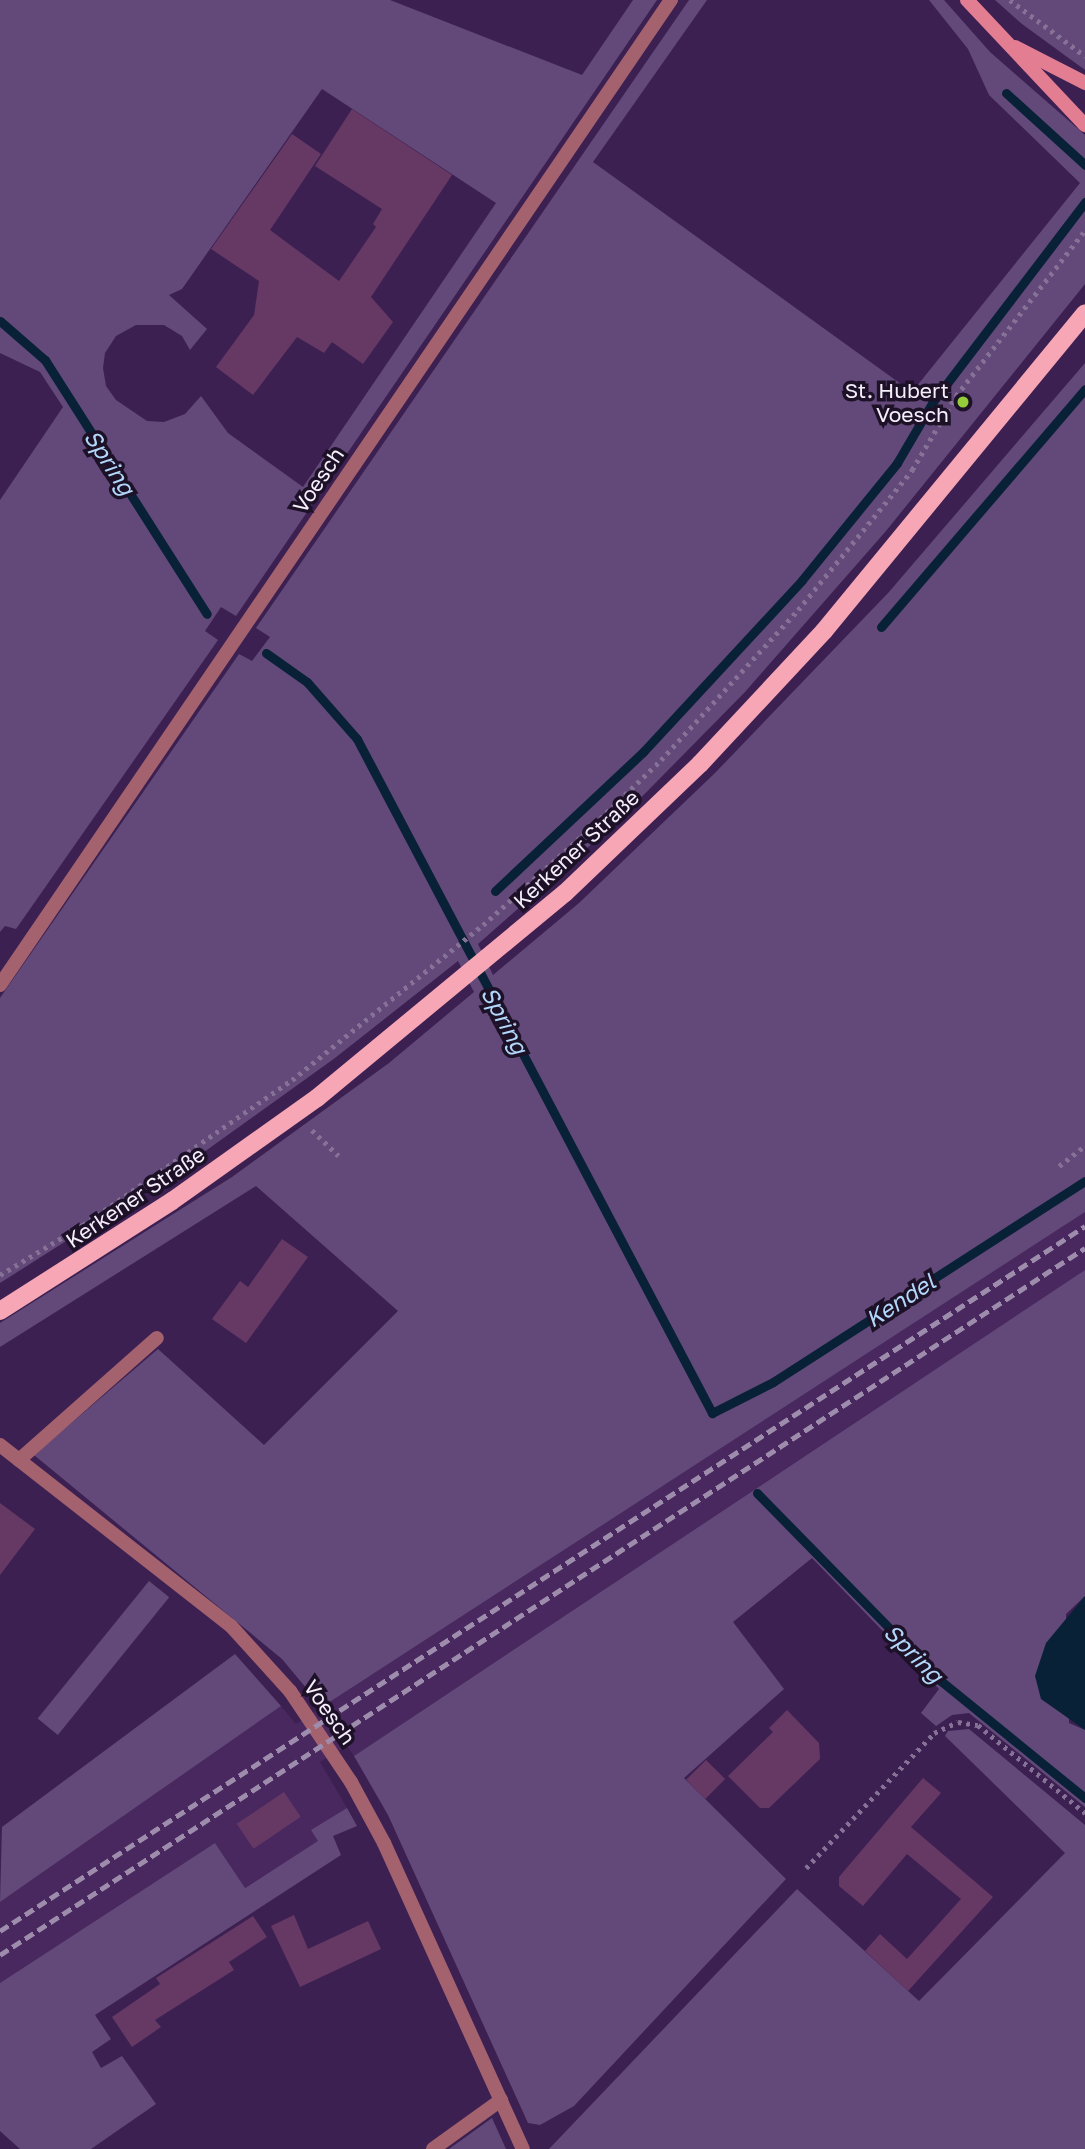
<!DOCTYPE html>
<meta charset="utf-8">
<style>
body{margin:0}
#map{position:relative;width:1085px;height:2149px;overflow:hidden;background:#3c2052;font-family:"Golos Text",sans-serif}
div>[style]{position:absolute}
.built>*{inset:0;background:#48285f}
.green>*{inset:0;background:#634979;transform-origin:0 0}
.water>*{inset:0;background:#092137}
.stream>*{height:9px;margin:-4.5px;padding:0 4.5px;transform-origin:4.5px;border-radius:4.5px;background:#092137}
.building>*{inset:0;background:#663964;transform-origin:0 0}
.path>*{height:4.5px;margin-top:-2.25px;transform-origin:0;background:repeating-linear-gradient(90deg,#867296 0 3.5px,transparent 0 8.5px)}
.lane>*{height:14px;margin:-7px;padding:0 7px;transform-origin:7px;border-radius:7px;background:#a3626e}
.street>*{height:14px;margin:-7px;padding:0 7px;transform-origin:7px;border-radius:7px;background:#a3626e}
.secondary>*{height:14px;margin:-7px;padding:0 7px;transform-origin:7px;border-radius:7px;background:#e37d91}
.primary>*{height:18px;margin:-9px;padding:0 9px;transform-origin:9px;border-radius:9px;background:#f6a6b4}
.rail>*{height:5px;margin-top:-2.5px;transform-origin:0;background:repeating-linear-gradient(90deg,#9d8cab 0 10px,transparent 0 15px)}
.dots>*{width:19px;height:19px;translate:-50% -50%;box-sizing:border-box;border:4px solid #1d1127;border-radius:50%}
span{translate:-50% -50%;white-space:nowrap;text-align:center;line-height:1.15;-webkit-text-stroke:7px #1d1127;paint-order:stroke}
.poi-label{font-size:21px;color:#f5eefb}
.right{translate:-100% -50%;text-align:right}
.street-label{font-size:21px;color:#f5eefb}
.water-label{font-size:23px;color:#b2d7fb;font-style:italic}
</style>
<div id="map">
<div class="built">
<div style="clip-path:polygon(1085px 1212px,1085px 1270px,354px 1756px,347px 1746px,320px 1762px,347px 1808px,312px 1830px,319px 1841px,244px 1888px,215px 1843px,0 1983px,0 1902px,281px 1706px,296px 1724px)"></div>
</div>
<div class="green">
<div style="clip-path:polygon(evenodd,0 0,390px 0,582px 75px,633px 0,657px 0,236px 616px,221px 607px,205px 631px,218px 640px,16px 929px,5px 926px,0 932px,0 500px,63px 407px,40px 372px,0 353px,0 0,322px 89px,496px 203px,303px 487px,228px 433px,201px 396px,185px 414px,164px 422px,147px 421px,116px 400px,106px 386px,103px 368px,105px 353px,116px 336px,136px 325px,164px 325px,182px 336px,190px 350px,207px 329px,169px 295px,182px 289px,322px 89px)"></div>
<div style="clip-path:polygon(689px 0,707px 0,593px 162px,912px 392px,1080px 183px,989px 95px,968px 49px,929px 0,944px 0,990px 52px,1085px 135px,1085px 284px,886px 531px,745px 692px,619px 820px,478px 944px,493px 975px,579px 903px,715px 773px,889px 592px,1085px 363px,1085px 1212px,322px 1707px,282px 1659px,34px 1455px,158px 1349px,264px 1445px,398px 1311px,256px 1186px,0 1347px,0 1323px,232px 1177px,389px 1063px,474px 992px,458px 961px,335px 1058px,186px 1165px,0 1283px,0 998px,239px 654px,252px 661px,270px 637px,256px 628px)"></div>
<div style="clip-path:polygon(995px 0,1085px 0,1085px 70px,1022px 24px)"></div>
<div style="clip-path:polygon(1085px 1270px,1085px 1596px,1066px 1614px,1069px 1723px,1085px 1730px,1085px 1807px,969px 1713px,952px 1715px,936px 1726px,921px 1713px,939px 1689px,812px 1558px,733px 1622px,784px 1689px,684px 1778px,786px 1879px,574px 2106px,540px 2125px,528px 2123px,388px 1815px,354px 1756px)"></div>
<div style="left:149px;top:1581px;width:26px;height:177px;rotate:39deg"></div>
<div style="clip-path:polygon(235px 1654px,281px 1706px,0 1902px,2px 1827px)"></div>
<div style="clip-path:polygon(969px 1729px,1085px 1825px,1085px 2149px,549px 2149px,797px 1889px,919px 2001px,1065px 1853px,945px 1736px,948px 1731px)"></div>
<div style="clip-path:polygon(347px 1808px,357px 1826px,333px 1836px,341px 1855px,95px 2015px,111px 2039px,92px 2052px,101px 2068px,122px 2056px,156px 2104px,91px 2149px,20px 2149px,0 2131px,0 1983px,215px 1843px,245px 1888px,318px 1841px,311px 1830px)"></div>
<div style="clip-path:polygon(492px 2118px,506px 2149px,449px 2149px)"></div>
</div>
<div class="water">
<div style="clip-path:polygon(1085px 1596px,1085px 1730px,1041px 1699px,1035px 1676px,1046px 1643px)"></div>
</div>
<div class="stream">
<div style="left:1006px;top:93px;width:107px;rotate:42.3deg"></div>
<div style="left:0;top:321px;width:60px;rotate:40.9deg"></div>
<div style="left:45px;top:360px;width:301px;rotate:57.5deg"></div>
<div style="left:881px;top:627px;width:313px;rotate:-49.4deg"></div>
<div style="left:266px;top:653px;width:50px;rotate:35.3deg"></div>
<div style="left:307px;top:682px;width:76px;rotate:48.7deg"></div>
<div style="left:357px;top:739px;width:762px;rotate:62.22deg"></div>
<div style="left:712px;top:1413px;width:68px;rotate:-26.9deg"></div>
<div style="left:773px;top:1382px;width:371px;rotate:-32.8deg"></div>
<div style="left:495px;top:891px;width:203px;rotate:-43.2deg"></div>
<div style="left:643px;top:752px;width:234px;rotate:-47.2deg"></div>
<div style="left:802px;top:580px;width:151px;rotate:-50.9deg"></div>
<div style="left:897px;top:463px;width:69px;rotate:-59.7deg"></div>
<div style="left:932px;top:403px;width:253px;rotate:-52.7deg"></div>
<div style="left:757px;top:1493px;width:263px;rotate:45.6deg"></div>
<div style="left:941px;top:1681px;width:186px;rotate:39.1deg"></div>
</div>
<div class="building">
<div style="clip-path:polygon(352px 109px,452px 175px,371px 297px,393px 322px,363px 364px,332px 342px,324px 353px,297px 337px,253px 395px,216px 367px,254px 315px,259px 281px,211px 249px,292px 134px,321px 154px,270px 230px,339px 281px,376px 227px,373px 224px,382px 209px,315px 166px)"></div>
<div style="clip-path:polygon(282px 1239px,308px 1257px,246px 1343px,212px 1319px,240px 1281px,248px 1287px)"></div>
<div style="clip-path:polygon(0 1503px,35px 1529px,0 1575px)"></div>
<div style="clip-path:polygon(787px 1710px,819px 1743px,820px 1759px,769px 1808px,760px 1808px,728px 1776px,773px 1732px,769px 1728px)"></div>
<div style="left:706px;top:1760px;width:27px;height:28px;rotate:45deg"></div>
<div style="clip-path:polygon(923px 1778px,941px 1793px,911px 1827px,993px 1897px,908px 1991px,865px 1951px,880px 1934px,907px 1959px,961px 1899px,907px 1854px,863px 1906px,839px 1886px,839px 1877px)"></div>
<div style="left:284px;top:1792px;width:30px;height:57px;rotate:56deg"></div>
<div style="clip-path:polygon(294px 1915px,308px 1949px,368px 1921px,381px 1949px,300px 1987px,271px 1926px)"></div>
<div style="clip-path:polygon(253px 1916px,267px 1937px,229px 1962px,234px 1970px,155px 2020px,161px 2027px,132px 2047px,112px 2017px,160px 1984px,156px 1978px)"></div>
</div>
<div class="path">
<div style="left:1010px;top:0;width:94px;rotate:36.7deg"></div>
<div style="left:312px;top:1130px;width:37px;rotate:44deg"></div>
<div style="left:1059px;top:1166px;width:33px;rotate:-38deg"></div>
<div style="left:0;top:1275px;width:97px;rotate:-31.1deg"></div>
<div style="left:83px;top:1225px;width:254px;rotate:-34.8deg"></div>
<div style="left:292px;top:1080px;width:246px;rotate:-39.1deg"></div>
<div style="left:483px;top:925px;width:133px;rotate:-42deg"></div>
<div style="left:582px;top:836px;width:110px;rotate:-43.9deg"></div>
<div style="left:661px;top:760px;width:203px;rotate:-47.6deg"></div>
<div style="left:798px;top:610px;width:181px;rotate:-50.8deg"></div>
<div style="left:912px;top:470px;width:86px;rotate:-59.3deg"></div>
<div style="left:956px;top:396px;width:210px;rotate:-52.1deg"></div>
<div style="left:806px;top:1868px;width:186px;rotate:-46.5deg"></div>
<div style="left:934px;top:1733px;width:26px;rotate:-25deg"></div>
<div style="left:958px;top:1722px;width:20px;rotate:9deg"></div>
<div style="left:978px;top:1725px;width:139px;rotate:39.4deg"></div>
</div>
<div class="lane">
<div style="left:19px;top:1460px;width:184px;rotate:-41.5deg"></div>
</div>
<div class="street">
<div style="left:0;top:985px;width:1192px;rotate:-55.74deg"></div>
<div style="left:0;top:1445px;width:293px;rotate:38.1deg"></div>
<div style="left:231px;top:1626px;width:88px;rotate:47.8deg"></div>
<div style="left:290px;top:1691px;width:110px;rotate:56.2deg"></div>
<div style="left:351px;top:1782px;width:69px;rotate:61.6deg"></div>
<div style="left:384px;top:1843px;width:336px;rotate:65.6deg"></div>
<div style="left:433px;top:2149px;width:84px;rotate:-35.8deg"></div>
</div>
<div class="secondary">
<div style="left:967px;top:0;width:172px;rotate:46.7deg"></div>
<div style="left:1015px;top:47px;width:79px;rotate:27.2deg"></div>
</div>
<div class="primary">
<div style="left:0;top:1311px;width:204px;rotate:-32.6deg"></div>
<div style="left:172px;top:1201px;width:178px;rotate:-35.4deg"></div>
<div style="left:317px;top:1098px;width:322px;rotate:-39.6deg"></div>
<div style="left:565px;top:893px;width:187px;rotate:-43.7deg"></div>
<div style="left:700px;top:764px;width:182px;rotate:-47deg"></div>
<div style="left:824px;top:631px;width:411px;rotate:-50.6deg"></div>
</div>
<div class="rail">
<div style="left:0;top:1931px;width:1294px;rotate:-33.01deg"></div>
<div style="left:0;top:1955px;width:1295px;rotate:-33.09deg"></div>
</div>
<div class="dots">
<div style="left:963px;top:402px;background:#95cc3a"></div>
</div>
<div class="poi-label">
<span class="right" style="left:949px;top:402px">St. Hubert<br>Voesch</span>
</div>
<div class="street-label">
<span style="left:318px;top:480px;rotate:-56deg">Voesch</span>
<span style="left:576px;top:849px;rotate:-43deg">Kerkener Straße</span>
<span style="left:135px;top:1197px;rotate:-34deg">Kerkener Straße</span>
<span style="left:330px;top:1712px;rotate:55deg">Voesch</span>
</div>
<div class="water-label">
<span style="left:110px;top:462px;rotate:57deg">Spring</span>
<span style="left:505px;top:1020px;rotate:62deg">Spring</span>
<span style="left:900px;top:1300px;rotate:-33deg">Kendel</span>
<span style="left:914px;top:1653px;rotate:45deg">Spring</span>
</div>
</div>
